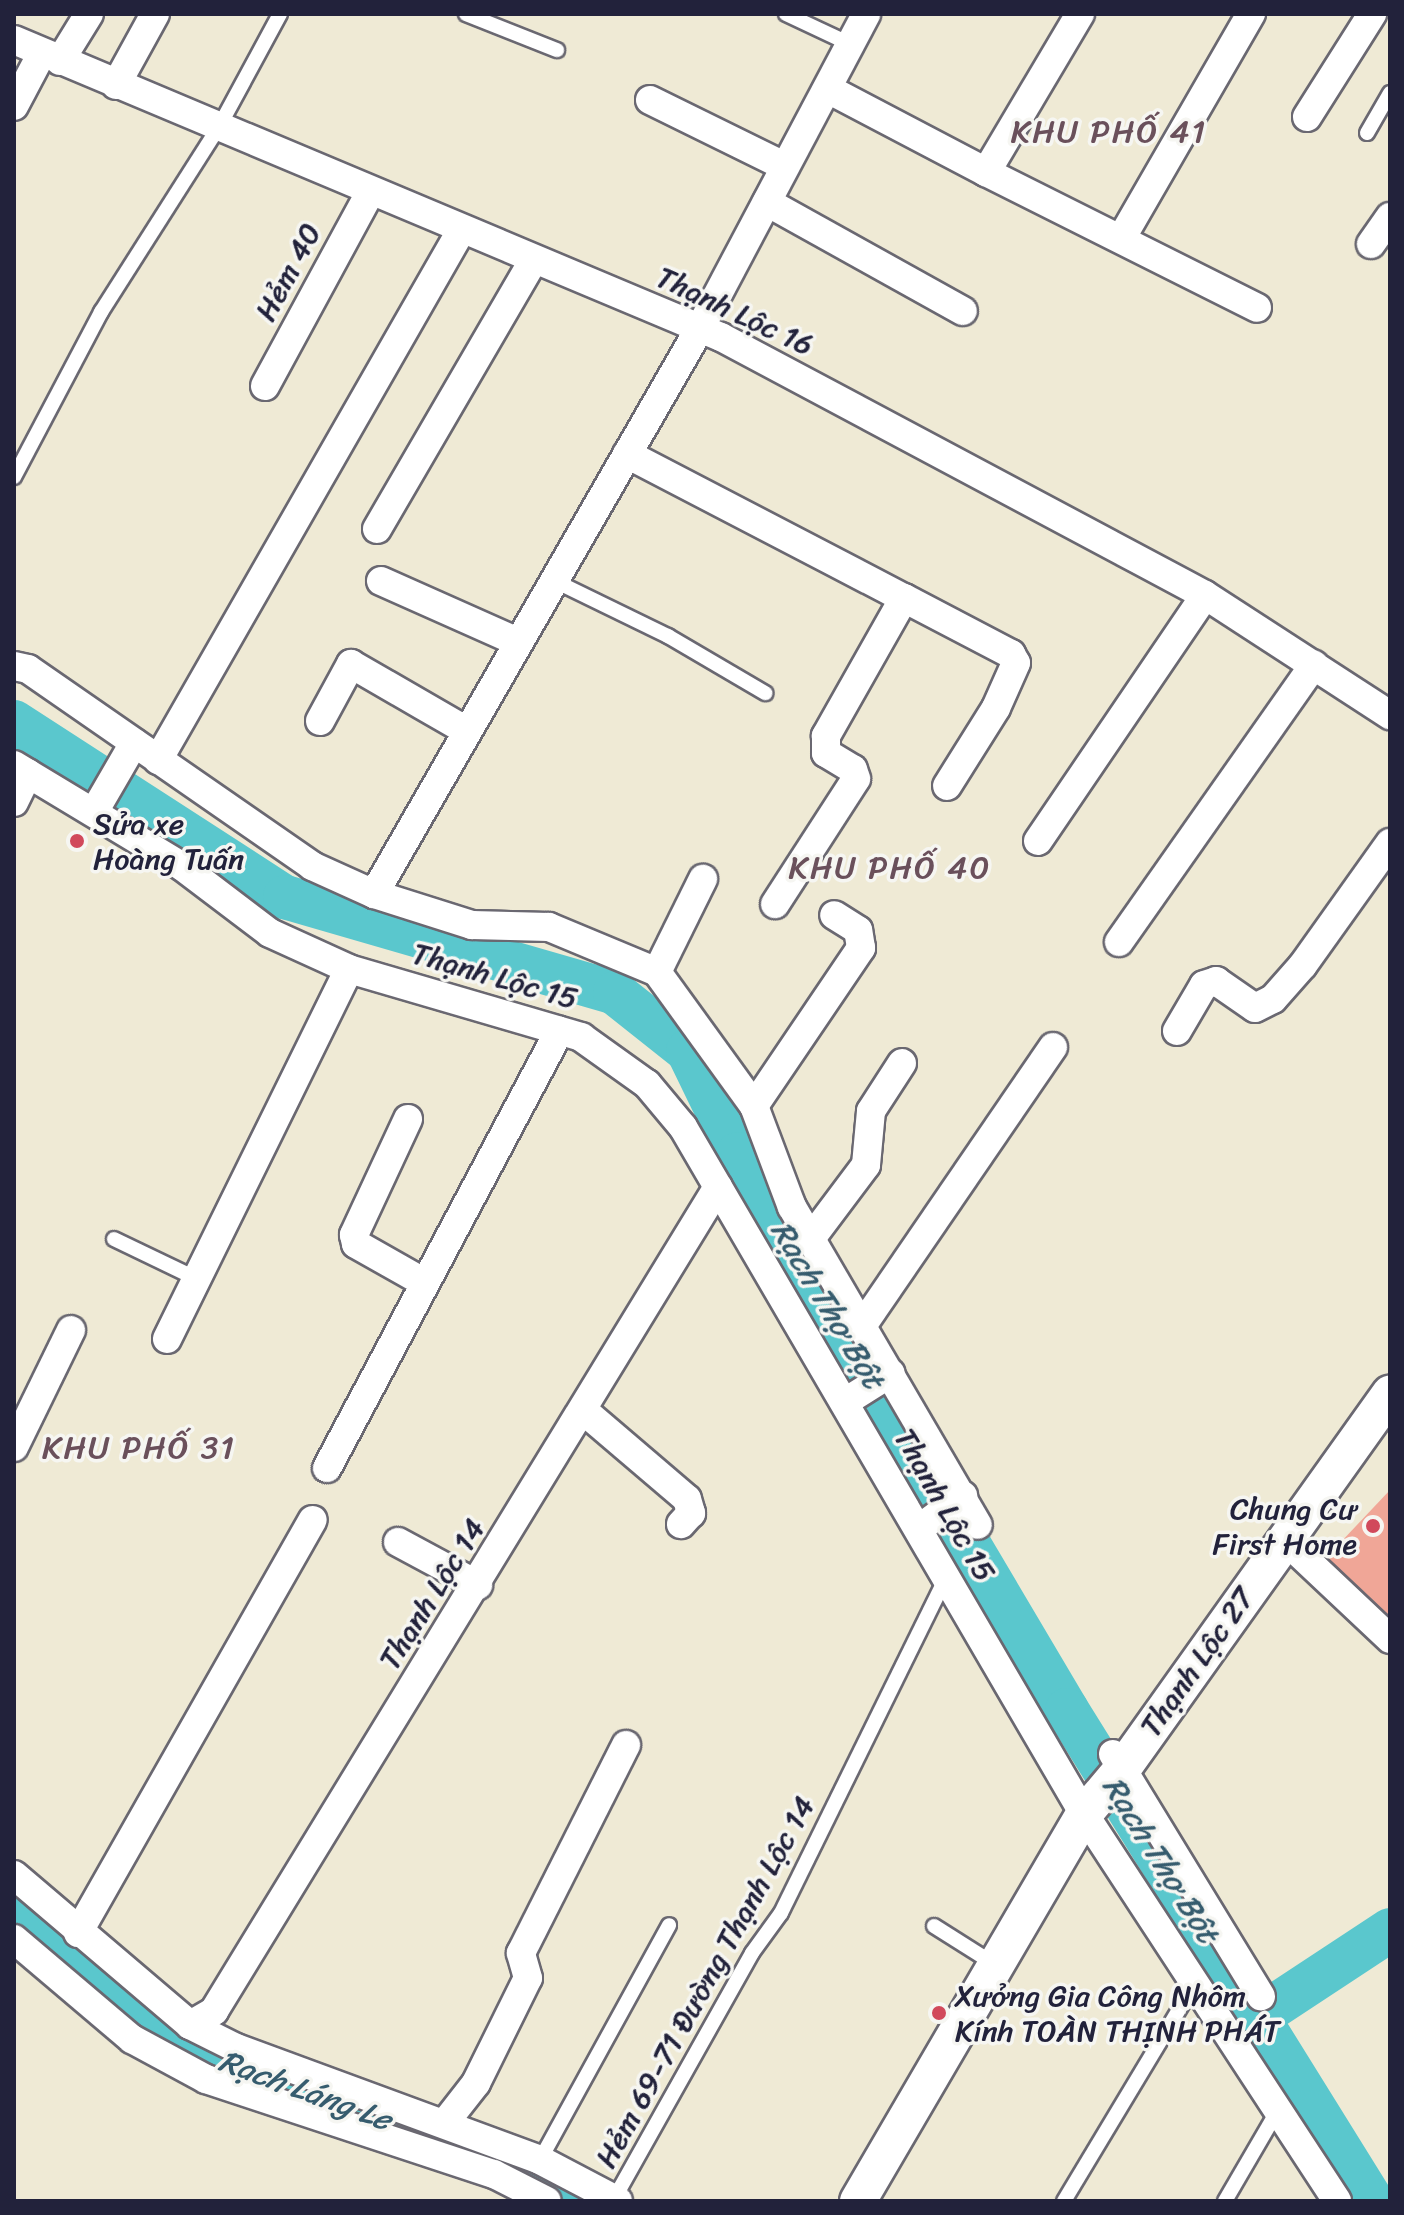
<!DOCTYPE html>
<meta charset="utf-8">
<style>
body{margin:0}
#map{position:relative;width:1404px;height:2215px;overflow:hidden;background:#efead5;font-family:Sriracha,sans-serif}
div>[style]{position:absolute}
.river>*{height:44px;margin:-22px;padding:0 22px;transform-origin:22px;border-radius:22px;background:#5ac7cd}
.building>*{inset:0;background:#f0a697}
.roads{filter:drop-shadow(2px 0 #6a6871) drop-shadow(-2px 0 #6a6871) drop-shadow(0 2px #6a6871) drop-shadow(0 -2px #6a6871)}
.service>*{height:14px;margin:-7px;padding:0 7px;transform-origin:7px;border-radius:7px;background:#fff}
.minor>*{height:28px;margin:-14px;padding:0 14px;transform-origin:14px;border-radius:14px;background:#fff}
.tertiary>*{height:36px;margin:-18px;padding:0 18px;transform-origin:18px;border-radius:18px;background:#fff}
.dots>*{width:22px;height:22px;translate:-50% -50%;box-sizing:border-box;border:4px solid #f6f6f2;border-radius:50%}
span{translate:-50% -50%;white-space:nowrap;text-align:center;line-height:1.15;-webkit-text-stroke:7px #f6f6f2;paint-order:stroke}
.street-label{font-size:30px;color:#22223b}
.poi-label{font-size:30px;color:#22223b}
.left{translate:0 -50%;text-align:left}
.right{translate:-100% -50%;text-align:right}
.neighbourhood-label{font-size:32px;color:#6a505b;letter-spacing:2px}
.water-label{font-size:32px;color:#365c6e;font-style:italic}
.frame{position:absolute;inset:0;border:16px solid #22223b;pointer-events:none}
</style>
<div id="map">
<div class="river">
<div style="left:14px;top:722px;width:323px;rotate:32.9deg"></div>
<div style="left:285px;top:897px;width:344px;rotate:16.2deg"></div>
<div style="left:615px;top:993px;width:93px;rotate:38.5deg"></div>
<div style="left:688px;top:1051px;width:114px;rotate:64.1deg"></div>
<div style="left:738px;top:1154px;width:646px;rotate:59.39deg"></div>
<div style="left:1067px;top:1710px;width:578px;rotate:58.15deg"></div>
<div style="left:14px;top:1899px;width:190px;rotate:42.4deg"></div>
<div style="left:154px;top:2027px;width:93px;rotate:28.2deg"></div>
<div style="left:236px;top:2071px;width:284px;rotate:18.2deg"></div>
<div style="left:506px;top:2160px;width:93px;rotate:26deg"></div>
<div style="left:1258px;top:2017px;width:158px;rotate:-33.4deg"></div>
</div>
<div class="building">
<div style="clip-path:polygon(1390px 1490px,1390px 1617px,1385px 1622px,1322px 1562px)"></div>
</div>
<div class="roads">
<div class="service">
<div style="left:466px;top:14px;width:98px;rotate:21.6deg"></div>
<div style="left:786px;top:14px;width:71px;rotate:25.1deg"></div>
<div style="left:1367px;top:133px;width:46px;rotate:-60.1deg"></div>
<div style="left:14px;top:477px;width:187px;rotate:-62.2deg"></div>
<div style="left:101px;top:312px;width:222px;rotate:-57.5deg"></div>
<div style="left:220px;top:125px;width:126px;rotate:-61.6deg"></div>
<div style="left:555px;top:581px;width:126px;rotate:26deg"></div>
<div style="left:668px;top:636px;width:113px;rotate:30.4deg"></div>
<div style="left:114px;top:1239px;width:92px;rotate:25.7deg"></div>
<div style="left:934px;top:1926px;width:71px;rotate:32.3deg"></div>
<div style="left:540px;top:2160px;width:268px;rotate:-61.2deg"></div>
<div style="left:614px;top:2199px;width:282px;rotate:-60.7deg"></div>
<div style="left:752px;top:1953px;width:49px;rotate:-54.1deg"></div>
<div style="left:781px;top:1913px;width:376px;rotate:-63.8deg"></div>
<div style="left:1064px;top:2201px;width:254px;rotate:-59deg"></div>
<div style="left:1225px;top:2201px;width:105px;rotate:-59.8deg"></div>
</div>
<div class="minor">
<div style="left:1080px;top:14px;width:184px;rotate:120.7deg"></div>
<div style="left:986px;top:172px;width:303px;rotate:26.6deg"></div>
<div style="left:14px;top:40px;width:767px;rotate:22.79deg"></div>
<div style="left:721px;top:337px;width:548px;rotate:28.06deg"></div>
<div style="left:1205px;top:595px;width:221px;rotate:33deg"></div>
<div style="left:60px;top:61px;width:55px;rotate:-58.3deg"></div>
<div style="left:116px;top:85px;width:81px;rotate:-61.2deg"></div>
<div style="left:828px;top:89px;width:178px;rotate:27.7deg"></div>
<div style="left:650px;top:100px;width:149px;rotate:26.2deg"></div>
<div style="left:14px;top:106px;width:60px;rotate:-62.2deg"></div>
<div style="left:1307px;top:117px;width:122px;rotate:-57.7deg"></div>
<div style="left:767px;top:202px;width:224px;rotate:29.1deg"></div>
<div style="left:1121px;top:239px;width:260px;rotate:-60deg"></div>
<div style="left:1371px;top:244px;width:33px;rotate:-55deg"></div>
<div style="left:265px;top:386px;width:222px;rotate:-61.5deg"></div>
<div style="left:627px;top:454px;width:312px;rotate:27.5deg"></div>
<div style="left:904px;top:598px;width:159px;rotate:119.5deg"></div>
<div style="left:826px;top:736px;width:17px;rotate:90deg"></div>
<div style="left:826px;top:753px;width:31px;rotate:31deg"></div>
<div style="left:853px;top:769px;width:10px;rotate:73deg"></div>
<div style="left:856px;top:779px;width:149px;rotate:122.9deg"></div>
<div style="left:377px;top:529px;width:312px;rotate:-59.8deg"></div>
<div style="left:381px;top:581px;width:150px;rotate:24deg"></div>
<div style="left:904px;top:598px;width:121px;rotate:27.6deg"></div>
<div style="left:1011px;top:654px;width:10px;rotate:61deg"></div>
<div style="left:1016px;top:663px;width:49px;rotate:114deg"></div>
<div style="left:996px;top:708px;width:92px;rotate:122.1deg"></div>
<div style="left:14px;top:666px;width:14px;rotate:12deg"></div>
<div style="left:28px;top:669px;width:346px;rotate:34.7deg"></div>
<div style="left:312px;top:866px;width:68px;rotate:24.3deg"></div>
<div style="left:374px;top:894px;width:103px;rotate:17.6deg"></div>
<div style="left:472px;top:925px;width:77px;rotate:1.5deg"></div>
<div style="left:549px;top:927px;width:117px;rotate:22.6deg"></div>
<div style="left:657px;top:972px;width:165px;rotate:54.1deg"></div>
<div style="left:754px;top:1106px;width:108px;rotate:69.4deg"></div>
<div style="left:792px;top:1207px;width:368px;rotate:59.7deg"></div>
<div style="left:320px;top:721px;width:65px;rotate:-61.5deg"></div>
<div style="left:351px;top:664px;width:134px;rotate:30deg"></div>
<div style="left:158px;top:760px;width:612px;rotate:-60.21deg"></div>
<div style="left:14px;top:765px;width:197px;rotate:31.1deg"></div>
<div style="left:183px;top:867px;width:109px;rotate:37.2deg"></div>
<div style="left:270px;top:933px;width:87px;rotate:24.5deg"></div>
<div style="left:349px;top:969px;width:242px;rotate:16.3deg"></div>
<div style="left:581px;top:1037px;width:81px;rotate:35.5deg"></div>
<div style="left:647px;top:1084px;width:56px;rotate:50.1deg"></div>
<div style="left:683px;top:1127px;width:795px;rotate:59.73deg"></div>
<div style="left:1084px;top:1814px;width:462px;rotate:56.8deg"></div>
<div style="left:14px;top:802px;width:32px;rotate:-64deg"></div>
<div style="left:94px;top:812px;width:80px;rotate:-59.9deg"></div>
<div style="left:1038px;top:841px;width:297px;rotate:-55.8deg"></div>
<div style="left:374px;top:894px;width:653px;rotate:-60.06deg"></div>
<div style="left:700px;top:328px;width:355px;rotate:-62.1deg"></div>
<div style="left:1119px;top:942px;width:339px;rotate:-54.9deg"></div>
<div style="left:657px;top:972px;width:104px;rotate:-63.7deg"></div>
<div style="left:1177px;top:1031px;width:53px;rotate:-59.6deg"></div>
<div style="left:1204px;top:985px;width:13px;rotate:-18deg"></div>
<div style="left:1216px;top:981px;width:47px;rotate:34.7deg"></div>
<div style="left:1255px;top:1008px;width:20px;rotate:-27deg"></div>
<div style="left:1273px;top:999px;width:45px;rotate:-48.6deg"></div>
<div style="left:1303px;top:965px;width:150px;rotate:-54.5deg"></div>
<div style="left:754px;top:1106px;width:191px;rotate:-55.9deg"></div>
<div style="left:861px;top:948px;width:18px;rotate:-99deg"></div>
<div style="left:858px;top:930px;width:28px;rotate:-148deg"></div>
<div style="left:408px;top:1119px;width:128px;rotate:115deg"></div>
<div style="left:354px;top:1235px;width:9px;rotate:77deg"></div>
<div style="left:356px;top:1244px;width:79px;rotate:29.5deg"></div>
<div style="left:812px;top:1237px;width:90px;rotate:-53.1deg"></div>
<div style="left:866px;top:1165px;width:54px;rotate:-84.7deg"></div>
<div style="left:871px;top:1111px;width:57px;rotate:-57.1deg"></div>
<div style="left:862px;top:1326px;width:338px;rotate:-55.6deg"></div>
<div style="left:167px;top:1339px;width:412px;rotate:-63.8deg"></div>
<div style="left:845px;top:1402px;width:54px;rotate:-32.2deg"></div>
<div style="left:584px;top:1411px;width:135px;rotate:40.5deg"></div>
<div style="left:687px;top:1499px;width:15px;rotate:74deg"></div>
<div style="left:691px;top:1513px;width:15px;rotate:132deg"></div>
<div style="left:14px;top:1447px;width:130px;rotate:-64deg"></div>
<div style="left:327px;top:1468px;width:495px;rotate:-62deg"></div>
<div style="left:920px;top:1528px;width:54px;rotate:-36.7deg"></div>
<div style="left:1284px;top:1539px;width:146px;rotate:43.3deg"></div>
<div style="left:398px;top:1542px;width:91px;rotate:28.3deg"></div>
<div style="left:1113px;top:1754px;width:284px;rotate:58.6deg"></div>
<div style="left:14px;top:1875px;width:231px;rotate:40.4deg"></div>
<div style="left:190px;top:2025px;width:28px;rotate:-30deg"></div>
<div style="left:214px;top:2011px;width:966px;rotate:-58.55deg"></div>
<div style="left:78px;top:1933px;width:475px;rotate:-60.4deg"></div>
<div style="left:14px;top:1939px;width:155px;rotate:40.3deg"></div>
<div style="left:132px;top:2039px;width:84px;rotate:28.4deg"></div>
<div style="left:206px;top:2079px;width:303px;rotate:18.3deg"></div>
<div style="left:494px;top:2174px;width:59px;rotate:27deg"></div>
<div style="left:190px;top:2025px;width:51px;rotate:26.6deg"></div>
<div style="left:236px;top:2048px;width:324px;rotate:20.2deg"></div>
<div style="left:540px;top:2160px;width:88px;rotate:27.7deg"></div>
<div style="left:444px;top:2124px;width:52px;rotate:-52deg"></div>
<div style="left:476px;top:2083px;width:117px;rotate:-63.7deg"></div>
<div style="left:528px;top:1978px;width:26px;rotate:-106deg"></div>
<div style="left:521px;top:1953px;width:233px;rotate:-63.2deg"></div>
</div>
<div class="tertiary">
<div style="left:858px;top:2201px;width:448px;rotate:-59.7deg"></div>
<div style="left:1084px;top:1814px;width:60px;rotate:-49.7deg"></div>
<div style="left:1123px;top:1768px;width:460px;rotate:-54.5deg"></div>
</div>
</div>
<div class="dots">
<div style="left:77px;top:841px;background:#d1495b"></div>
<div style="left:1373px;top:1526px;background:#d1495b"></div>
<div style="left:939px;top:2013px;background:#d1495b"></div>
</div>
<div class="street-label">
<span style="left:288px;top:272px;rotate:-62deg">Hẻm 40</span>
<span style="left:735px;top:311px;rotate:25deg">Thạnh Lộc 16</span>
<span style="left:495px;top:976px;rotate:16deg">Thạnh Lộc 15</span>
<span style="left:945px;top:1505px;rotate:60deg">Thạnh Lộc 15</span>
<span style="left:432px;top:1594px;rotate:-58deg">Thạnh Lộc 14</span>
<span style="left:1197px;top:1662px;rotate:-55deg">Thạnh Lộc 27</span>
<span style="left:705px;top:1982px;rotate:-61deg">Hẻm 69-71 Đường Thạnh Lộc 14</span>
</div>
<div class="poi-label">
<span class="left" style="left:93px;top:841px">Sửa xe<br>Hoàng Tuấn</span>
<span class="right" style="left:1357px;top:1526px">Chung Cư<br>First Home</span>
<span class="left" style="left:955px;top:2013px">Xưởng Gia Công Nhôm<br>Kính TOÀN THỊNH PHÁT</span>
</div>
<div class="neighbourhood-label">
<span style="left:1109px;top:132px">KHU PHỐ 41</span>
<span style="left:890px;top:868px">KHU PHỐ 40</span>
<span style="left:139px;top:1448px">KHU PHỐ 31</span>
</div>
<div class="water-label">
<span style="left:827px;top:1305px;rotate:59deg">Rạch Thợ Bột</span>
<span style="left:1160px;top:1860px;rotate:58deg">Rạch Thợ Bột</span>
<span style="left:305px;top:2091px;rotate:20deg">Rạch Láng Le</span>
</div>
<div class="frame"></div>
</div>
